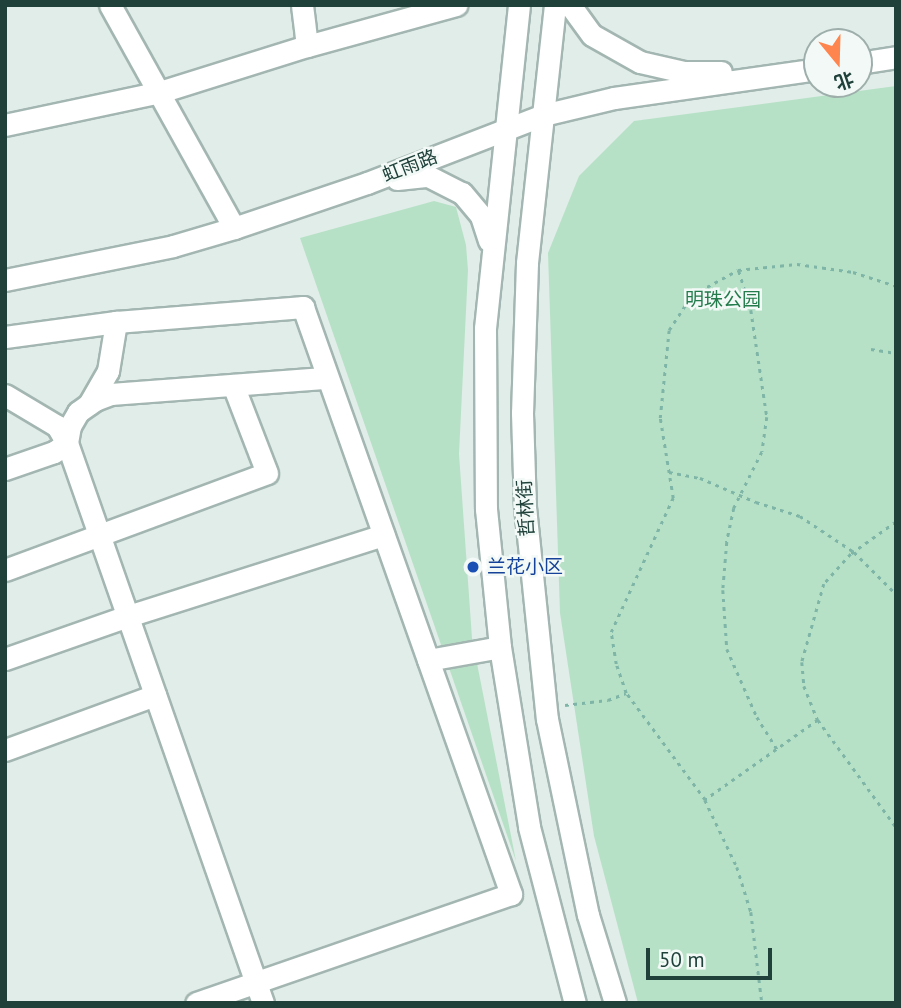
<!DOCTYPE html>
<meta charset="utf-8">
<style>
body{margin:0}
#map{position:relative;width:901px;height:1008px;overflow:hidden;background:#e1ede9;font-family:"PT Sans","Noto Sans SC",sans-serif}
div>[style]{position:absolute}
.green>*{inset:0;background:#b7e1c6}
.path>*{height:2.5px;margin-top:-1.25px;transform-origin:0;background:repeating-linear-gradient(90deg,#7eb5a7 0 3.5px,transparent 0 8.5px)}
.roads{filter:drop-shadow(2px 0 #a3b6b1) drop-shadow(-2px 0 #a3b6b1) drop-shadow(0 2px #a3b6b1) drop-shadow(0 -2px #a3b6b1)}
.street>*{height:21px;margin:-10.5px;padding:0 10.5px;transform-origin:10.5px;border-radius:10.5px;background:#fff}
.secondary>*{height:21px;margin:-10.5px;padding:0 10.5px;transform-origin:10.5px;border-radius:10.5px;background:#fff}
.dots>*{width:19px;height:19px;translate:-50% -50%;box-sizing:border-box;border:4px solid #f2f9f6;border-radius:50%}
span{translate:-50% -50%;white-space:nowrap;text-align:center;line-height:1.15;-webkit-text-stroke:5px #f2f9f6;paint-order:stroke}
.street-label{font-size:19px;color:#1f413a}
.park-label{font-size:19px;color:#247c4c}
.transit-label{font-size:19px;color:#164399}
.left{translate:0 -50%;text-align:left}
.frame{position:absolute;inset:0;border:7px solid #1f413a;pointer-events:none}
.north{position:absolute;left:803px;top:28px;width:70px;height:70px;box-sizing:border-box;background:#f2f9f6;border:2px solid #9eafab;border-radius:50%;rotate:161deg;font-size:19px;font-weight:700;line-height:28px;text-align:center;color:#1f413a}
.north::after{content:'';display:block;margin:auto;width:24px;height:32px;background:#ff854e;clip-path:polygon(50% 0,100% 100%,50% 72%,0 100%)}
.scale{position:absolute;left:646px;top:948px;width:126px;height:32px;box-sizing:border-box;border:4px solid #1f413a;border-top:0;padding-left:9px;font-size:21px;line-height:24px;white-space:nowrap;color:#1f413a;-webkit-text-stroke:5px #f2f9f6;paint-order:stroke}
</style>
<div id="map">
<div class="green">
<div style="clip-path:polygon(896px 86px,896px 1003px,638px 1003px,594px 836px,560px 613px,548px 253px,579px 176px,634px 121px)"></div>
<div style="clip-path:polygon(434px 201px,456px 207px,466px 245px,468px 270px,459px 454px,472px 638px,516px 861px,300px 238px)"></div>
</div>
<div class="path">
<div style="left:739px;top:271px;width:41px;rotate:72.9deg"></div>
<div style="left:751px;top:310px;width:108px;rotate:81.5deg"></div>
<div style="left:767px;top:417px;width:35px;rotate:98deg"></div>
<div style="left:762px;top:452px;width:63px;rotate:116.6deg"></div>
<div style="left:734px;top:508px;width:35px;rotate:102deg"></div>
<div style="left:727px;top:542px;width:48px;rotate:94.8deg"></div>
<div style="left:723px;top:590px;width:59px;rotate:86.1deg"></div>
<div style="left:727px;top:649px;width:74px;rotate:66.2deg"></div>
<div style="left:757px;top:717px;width:38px;rotate:58deg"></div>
<div style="left:871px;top:349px;width:25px;rotate:9deg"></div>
<div style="left:669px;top:472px;width:32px;rotate:11deg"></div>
<div style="left:700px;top:478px;width:61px;rotate:23.2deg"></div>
<div style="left:756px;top:502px;width:46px;rotate:17.7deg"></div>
<div style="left:800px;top:516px;width:65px;rotate:33.7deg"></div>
<div style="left:854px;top:552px;width:59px;rotate:45deg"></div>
<div style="left:896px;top:522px;width:55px;rotate:144.6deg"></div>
<div style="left:851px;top:554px;width:40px;rotate:132deg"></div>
<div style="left:824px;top:584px;width:81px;rotate:105.8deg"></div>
<div style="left:802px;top:662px;width:24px;rotate:85deg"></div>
<div style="left:804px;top:686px;width:37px;rotate:68deg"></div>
<div style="left:818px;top:720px;width:132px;rotate:53.9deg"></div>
<div style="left:565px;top:705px;width:43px;rotate:-6.6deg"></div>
<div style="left:608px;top:700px;width:19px;rotate:-21deg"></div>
<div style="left:818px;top:720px;width:138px;rotate:144.7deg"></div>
<div style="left:705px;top:800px;width:133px;rotate:-126.4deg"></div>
<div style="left:626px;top:693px;width:31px;rotate:-109deg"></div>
<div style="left:616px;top:664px;width:32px;rotate:-99deg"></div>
<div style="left:611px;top:632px;width:148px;rotate:-65.2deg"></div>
<div style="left:673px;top:498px;width:81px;rotate:-99.2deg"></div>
<div style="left:660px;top:418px;width:88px;rotate:-84.2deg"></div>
<div style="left:669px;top:330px;width:42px;rotate:-56.7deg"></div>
<div style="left:692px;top:295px;width:52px;rotate:-28.5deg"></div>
<div style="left:738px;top:270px;width:59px;rotate:-5.8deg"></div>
<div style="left:797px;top:264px;width:57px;rotate:8.1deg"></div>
<div style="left:853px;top:272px;width:45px;rotate:18deg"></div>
<div style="left:705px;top:800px;width:74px;rotate:64.5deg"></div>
<div style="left:737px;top:867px;width:47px;rotate:72.7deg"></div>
<div style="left:751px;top:912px;width:92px;rotate:83.1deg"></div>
</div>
<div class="roads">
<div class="street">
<div style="left:110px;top:5px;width:255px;rotate:60.9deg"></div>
<div style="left:302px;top:5px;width:41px;rotate:83deg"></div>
<div style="left:5px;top:125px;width:158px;rotate:-12deg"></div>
<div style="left:160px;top:92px;width:154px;rotate:-17.4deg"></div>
<div style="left:307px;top:46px;width:155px;rotate:-15.4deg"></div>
<div style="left:5px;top:337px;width:112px;rotate:-7.7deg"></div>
<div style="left:116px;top:322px;width:188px;rotate:-4.6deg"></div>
<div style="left:303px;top:307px;width:623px;rotate:70.49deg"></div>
<div style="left:511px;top:894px;width:333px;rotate:160.9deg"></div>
<div style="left:5px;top:395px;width:61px;rotate:30.8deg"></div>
<div style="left:57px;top:426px;width:20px;rotate:60deg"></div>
<div style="left:67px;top:443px;width:16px;rotate:145deg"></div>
<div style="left:54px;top:452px;width:52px;rotate:160.9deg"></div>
<div style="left:89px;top:404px;width:38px;rotate:-60deg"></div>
<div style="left:108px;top:371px;width:50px;rotate:-80.7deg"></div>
<div style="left:5px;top:570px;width:279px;rotate:-20.3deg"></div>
<div style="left:267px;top:473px;width:94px;rotate:-111.1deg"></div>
<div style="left:5px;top:659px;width:130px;rotate:-19.3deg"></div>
<div style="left:128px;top:616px;width:268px;rotate:-17.6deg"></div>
<div style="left:428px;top:660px;width:73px;rotate:-10.2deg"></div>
<div style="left:5px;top:750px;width:160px;rotate:-20.1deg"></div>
<div style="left:263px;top:1003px;width:593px;rotate:-109.29deg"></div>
<div style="left:67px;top:443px;width:17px;rotate:-80deg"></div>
<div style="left:70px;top:426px;width:16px;rotate:-60deg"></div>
<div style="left:78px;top:412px;width:21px;rotate:-35deg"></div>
<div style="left:95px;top:400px;width:17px;rotate:-21deg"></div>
<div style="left:111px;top:394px;width:216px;rotate:-4.3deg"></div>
</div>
<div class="secondary">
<div style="left:519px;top:5px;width:325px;rotate:96deg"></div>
<div style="left:485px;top:328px;width:181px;rotate:89.7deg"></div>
<div style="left:486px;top:509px;width:139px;rotate:84.2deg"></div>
<div style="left:500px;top:647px;width:182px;rotate:80.8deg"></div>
<div style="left:529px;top:827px;width:182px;rotate:75.4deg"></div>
<div style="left:555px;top:5px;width:260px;rotate:96.2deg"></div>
<div style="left:527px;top:263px;width:150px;rotate:91.9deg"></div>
<div style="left:522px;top:413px;width:94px;rotate:88.2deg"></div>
<div style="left:525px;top:507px;width:213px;rotate:84.1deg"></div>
<div style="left:547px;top:719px;width:200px;rotate:78.2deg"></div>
<div style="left:588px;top:915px;width:92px;rotate:72.9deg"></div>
<div style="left:570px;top:5px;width:37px;rotate:54deg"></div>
<div style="left:592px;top:35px;width:55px;rotate:29.4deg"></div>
<div style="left:640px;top:62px;width:45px;rotate:12.8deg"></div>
<div style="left:684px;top:72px;width:37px"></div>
<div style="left:859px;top:63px;width:37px;rotate:-9deg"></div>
<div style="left:397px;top:179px;width:31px;rotate:-6deg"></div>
<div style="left:428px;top:176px;width:38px;rotate:27deg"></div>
<div style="left:462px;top:193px;width:30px;rotate:50deg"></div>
<div style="left:481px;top:216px;width:26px;rotate:72deg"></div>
<div style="left:5px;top:280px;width:171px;rotate:-11.4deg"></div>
<div style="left:173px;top:246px;width:64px;rotate:-16.4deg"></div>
<div style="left:234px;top:228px;width:140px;rotate:-18.7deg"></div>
<div style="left:367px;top:183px;width:189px;rotate:-21.1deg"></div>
<div style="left:543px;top:115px;width:73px;rotate:-13.5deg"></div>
<div style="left:614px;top:98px;width:205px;rotate:-8.1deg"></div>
</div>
</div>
<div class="dots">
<div style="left:473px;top:567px;background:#1a4fb4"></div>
</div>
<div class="street-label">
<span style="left:410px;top:166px;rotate:-21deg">虹雨路</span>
<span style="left:526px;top:508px;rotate:-93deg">哲林街</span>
</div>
<div class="park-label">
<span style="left:723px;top:300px">明珠公园</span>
</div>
<div class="transit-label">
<span class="left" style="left:487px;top:567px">兰花小区</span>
</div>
<div class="frame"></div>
<div class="north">北</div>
<div class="scale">50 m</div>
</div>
